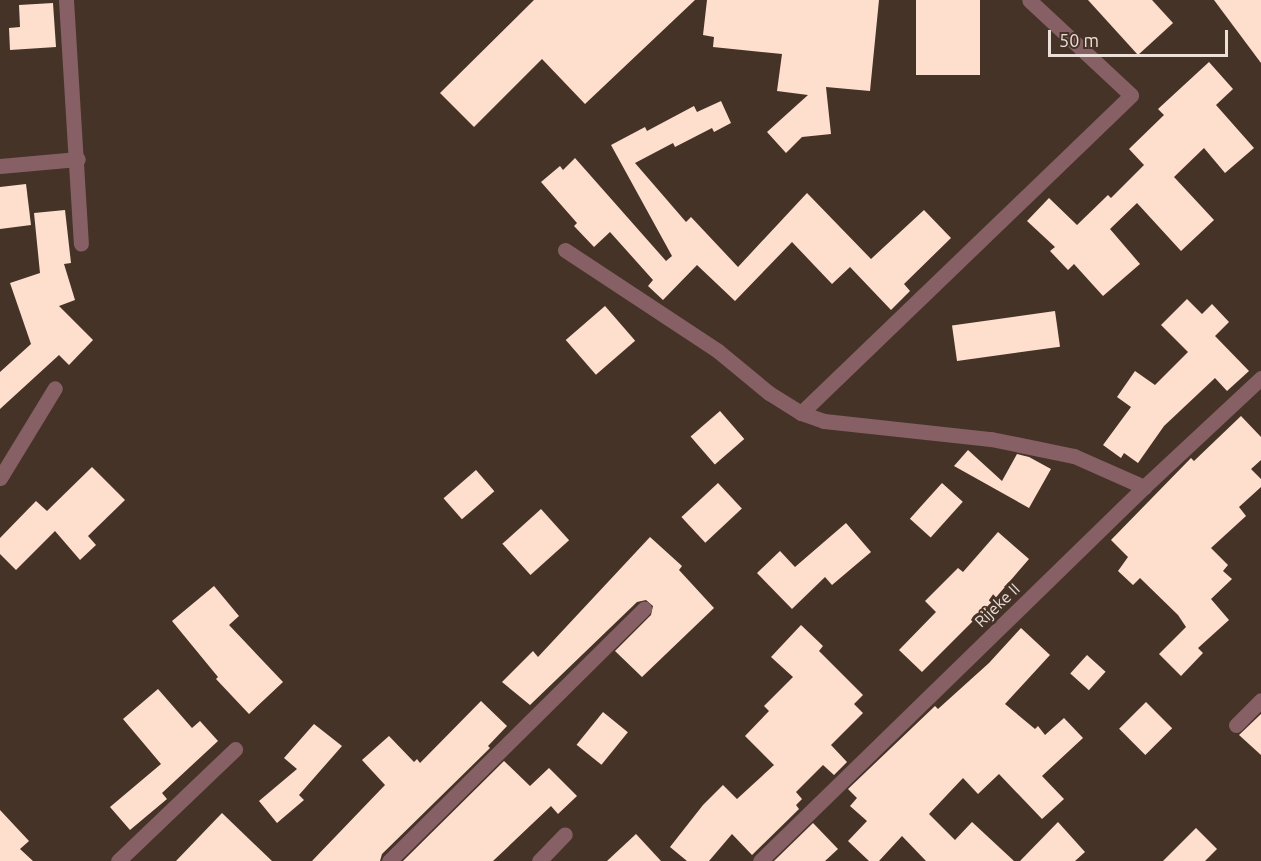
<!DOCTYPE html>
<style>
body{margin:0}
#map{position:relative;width:1261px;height:861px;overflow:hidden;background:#463328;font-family:Ubuntu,sans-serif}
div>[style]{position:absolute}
.building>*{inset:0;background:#fedfcd;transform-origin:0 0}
.minor>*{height:15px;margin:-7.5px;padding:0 7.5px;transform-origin:7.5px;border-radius:7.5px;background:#866065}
span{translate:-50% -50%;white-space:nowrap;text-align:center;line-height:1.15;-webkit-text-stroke:6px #463328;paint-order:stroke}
.street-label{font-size:16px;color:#ebdfd8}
.scale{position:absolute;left:1048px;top:30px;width:180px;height:27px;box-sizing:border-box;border:3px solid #ebdfd8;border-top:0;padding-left:8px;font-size:18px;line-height:21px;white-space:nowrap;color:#ebdfd8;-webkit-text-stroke:4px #463328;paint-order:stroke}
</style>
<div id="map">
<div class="building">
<div style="clip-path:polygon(534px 0,695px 0,585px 104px,542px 59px,474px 127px,440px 93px)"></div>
<div style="clip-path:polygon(707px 0,879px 0,870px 91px,826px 87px,831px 134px,802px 137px,786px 153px,767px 132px,808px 95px,777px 91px,782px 54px,713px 47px,714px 37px,703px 35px)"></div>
<div style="left:916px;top:0;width:64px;height:75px"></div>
<div style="clip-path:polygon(1088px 0,1152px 0,1173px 23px,1138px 55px)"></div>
<div style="clip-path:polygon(1214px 0,1261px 0,1261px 63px)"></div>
<div style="clip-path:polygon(53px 3px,56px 47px,10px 50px,9px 28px,20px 27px,19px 5px)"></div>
<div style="clip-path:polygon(1209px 62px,1233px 89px,1216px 105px,1254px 148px,1225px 173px,1204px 148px,1174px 177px,1214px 220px,1181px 251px,1137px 203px,1110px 229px,1140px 264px,1103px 296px,1074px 264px,1068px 270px,1050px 251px,1055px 247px,1027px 221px,1049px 198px,1077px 225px,1108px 195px,1111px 198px,1144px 165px,1129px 149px,1164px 115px,1158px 109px)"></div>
<div style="clip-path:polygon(721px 101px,731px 123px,714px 132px,712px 128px,675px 147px,673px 143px,635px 163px,686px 222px,691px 217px,738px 267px,807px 193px,871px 259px,924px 210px,951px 238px,904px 284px,910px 291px,891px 310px,850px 267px,832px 284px,792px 242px,735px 301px,697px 265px,663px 300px,648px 286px,653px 280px,610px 232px,594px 247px,574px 226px,577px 223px,541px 182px,560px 166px,563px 170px,575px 158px,666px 261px,672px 256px,611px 145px,645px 127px,647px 131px,694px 106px,697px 112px)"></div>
<div style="clip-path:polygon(26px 184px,31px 225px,0 229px,0 187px)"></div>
<div style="clip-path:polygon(65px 210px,71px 263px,64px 264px,75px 300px,59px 306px,93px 340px,69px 365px,59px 355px,0 409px,0 372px,31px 344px,10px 283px,40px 273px,34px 213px)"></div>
<div style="clip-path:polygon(1187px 299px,1202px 314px,1212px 304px,1229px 322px,1215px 336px,1249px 371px,1227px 391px,1215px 378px,1164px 426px,1138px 463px,1124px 453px,1121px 458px,1103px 445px,1131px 407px,1117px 397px,1135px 371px,1155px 385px,1188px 352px,1161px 325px)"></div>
<div style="left:605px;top:306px;width:46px;height:52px;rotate:49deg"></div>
<div style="left:1055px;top:311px;width:36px;height:104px;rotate:82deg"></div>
<div style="left:720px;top:411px;width:37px;height:39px;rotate:49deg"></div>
<div style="clip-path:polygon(1241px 416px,1261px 437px,1261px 460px,1251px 469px,1261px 479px,1261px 487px,1239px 507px,1246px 516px,1211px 548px,1228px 565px,1223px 571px,1232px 579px,1211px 599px,1229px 620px,1198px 648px,1203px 653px,1181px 676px,1159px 654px,1186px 627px,1178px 615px,1140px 578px,1133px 585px,1118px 571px,1128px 557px,1111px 540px,1191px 458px,1194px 461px)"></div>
<div style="clip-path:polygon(968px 450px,1002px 481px,1017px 454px,1029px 457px,1051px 469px,1029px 508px,954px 466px)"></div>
<div style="clip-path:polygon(92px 467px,125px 500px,88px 536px,96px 545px,80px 560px,55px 531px,16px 570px,0 554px,0 538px,36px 501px,47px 511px)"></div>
<div style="left:476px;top:470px;width:28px;height:43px;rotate:49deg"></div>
<div style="left:718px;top:483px;width:35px;height:50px;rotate:47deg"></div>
<div style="left:942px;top:483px;width:28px;height:48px;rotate:42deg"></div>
<div style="left:541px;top:509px;width:42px;height:52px;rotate:48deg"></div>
<div style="clip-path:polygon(846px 523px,871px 552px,832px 585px,825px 577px,792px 609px,757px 573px,780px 551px,795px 567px)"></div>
<div style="clip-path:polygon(998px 532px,1029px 559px,992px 602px,922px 672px,899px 650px,936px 612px,925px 601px,958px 568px,963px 572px)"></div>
<div style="clip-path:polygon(650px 537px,682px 566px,679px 570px,714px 608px,642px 677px,615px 651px,651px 615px,653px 606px,646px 600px,637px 602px,530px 705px,502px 682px,533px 651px,538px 657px)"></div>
<div style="clip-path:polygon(214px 586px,239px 616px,229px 625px,283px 682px,249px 714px,216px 679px,218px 677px,172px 621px)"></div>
<div style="clip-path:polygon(801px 625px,823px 646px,819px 651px,863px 695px,854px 704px,863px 713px,831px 745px,847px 762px,834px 775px,823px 765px,796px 792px,802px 799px,796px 805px,799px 809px,752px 855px,732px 834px,709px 861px,687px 861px,670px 847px,703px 805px,723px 785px,737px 799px,774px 765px,745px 736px,769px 711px,764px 706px,793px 677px,771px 657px)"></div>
<div style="clip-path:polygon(1021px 628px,1050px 655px,1005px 704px,1035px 729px,1038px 726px,1045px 735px,1064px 718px,1083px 738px,1042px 776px,1064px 799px,1042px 819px,999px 774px,978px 794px,963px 778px,929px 814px,955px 840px,972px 822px,1014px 861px,926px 861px,902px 836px,879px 861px,869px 861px,848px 841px,867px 821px,850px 806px,857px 798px,848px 789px,935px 706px,938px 709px,989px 663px)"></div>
<div style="left:1087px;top:655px;width:25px;height:25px;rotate:42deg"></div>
<div style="clip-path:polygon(158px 689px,192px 728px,200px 721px,218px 741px,162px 793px,167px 799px,130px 830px,110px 807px,161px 764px,123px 719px)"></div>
<div style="clip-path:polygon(481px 701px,507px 726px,488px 746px,490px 748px,382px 854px,380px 861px,312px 861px,385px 785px,362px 760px,389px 736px,414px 762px,417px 759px,420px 763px)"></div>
<div style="left:1146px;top:702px;width:37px;height:38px;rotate:45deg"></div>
<div style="left:603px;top:712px;width:32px;height:42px;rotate:39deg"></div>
<div style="clip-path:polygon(1261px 714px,1261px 755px,1239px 735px)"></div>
<div style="clip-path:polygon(314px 724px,342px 746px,299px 795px,304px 800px,277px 823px,259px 801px,297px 769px,284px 758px)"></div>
<div style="clip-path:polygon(504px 761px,530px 786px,549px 768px,577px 796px,558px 814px,551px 806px,493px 861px,403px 861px)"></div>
<div style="clip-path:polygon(0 810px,29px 841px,20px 849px,33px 861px,0 861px)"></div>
<div style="clip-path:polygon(222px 813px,272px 861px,176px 861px)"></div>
<div style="clip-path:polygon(1058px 822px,1085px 852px,1075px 861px,1020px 861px)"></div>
<div style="clip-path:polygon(813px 823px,838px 849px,825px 861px,774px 861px)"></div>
<div style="clip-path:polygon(1196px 828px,1217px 849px,1205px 861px,1163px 861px)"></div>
<div style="clip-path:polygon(636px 834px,661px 861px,607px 861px)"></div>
</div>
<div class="minor">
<div style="left:66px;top:0;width:244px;rotate:86.5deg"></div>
<div style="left:0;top:166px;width:78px;rotate:-5.1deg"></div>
<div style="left:565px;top:250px;width:183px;rotate:33.4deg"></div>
<div style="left:718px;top:351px;width:66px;rotate:39.5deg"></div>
<div style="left:769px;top:393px;width:38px;rotate:32deg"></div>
<div style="left:801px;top:413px;width:24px;rotate:19deg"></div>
<div style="left:824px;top:421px;width:168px;rotate:6.2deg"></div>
<div style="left:991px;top:439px;width:85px;rotate:11.6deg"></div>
<div style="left:1074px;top:456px;width:77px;rotate:23.9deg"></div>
<div style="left:801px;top:413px;width:458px;rotate:-43.9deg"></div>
<div style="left:1131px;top:95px;width:139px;rotate:-137deg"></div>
<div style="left:0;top:478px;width:105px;rotate:-58.6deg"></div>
<div style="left:1236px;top:725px;width:35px;rotate:-45deg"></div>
<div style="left:118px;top:861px;width:162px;rotate:-43.7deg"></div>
<div style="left:389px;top:861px;width:359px;rotate:-44.7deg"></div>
<div style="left:539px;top:861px;width:37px;rotate:-46deg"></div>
<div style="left:760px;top:861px;width:536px;rotate:-44.24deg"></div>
<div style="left:1144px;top:487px;width:160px;rotate:-43deg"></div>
</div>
<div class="street-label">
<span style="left:997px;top:605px;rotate:-44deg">Rijeke II</span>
</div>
<div class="scale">50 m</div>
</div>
